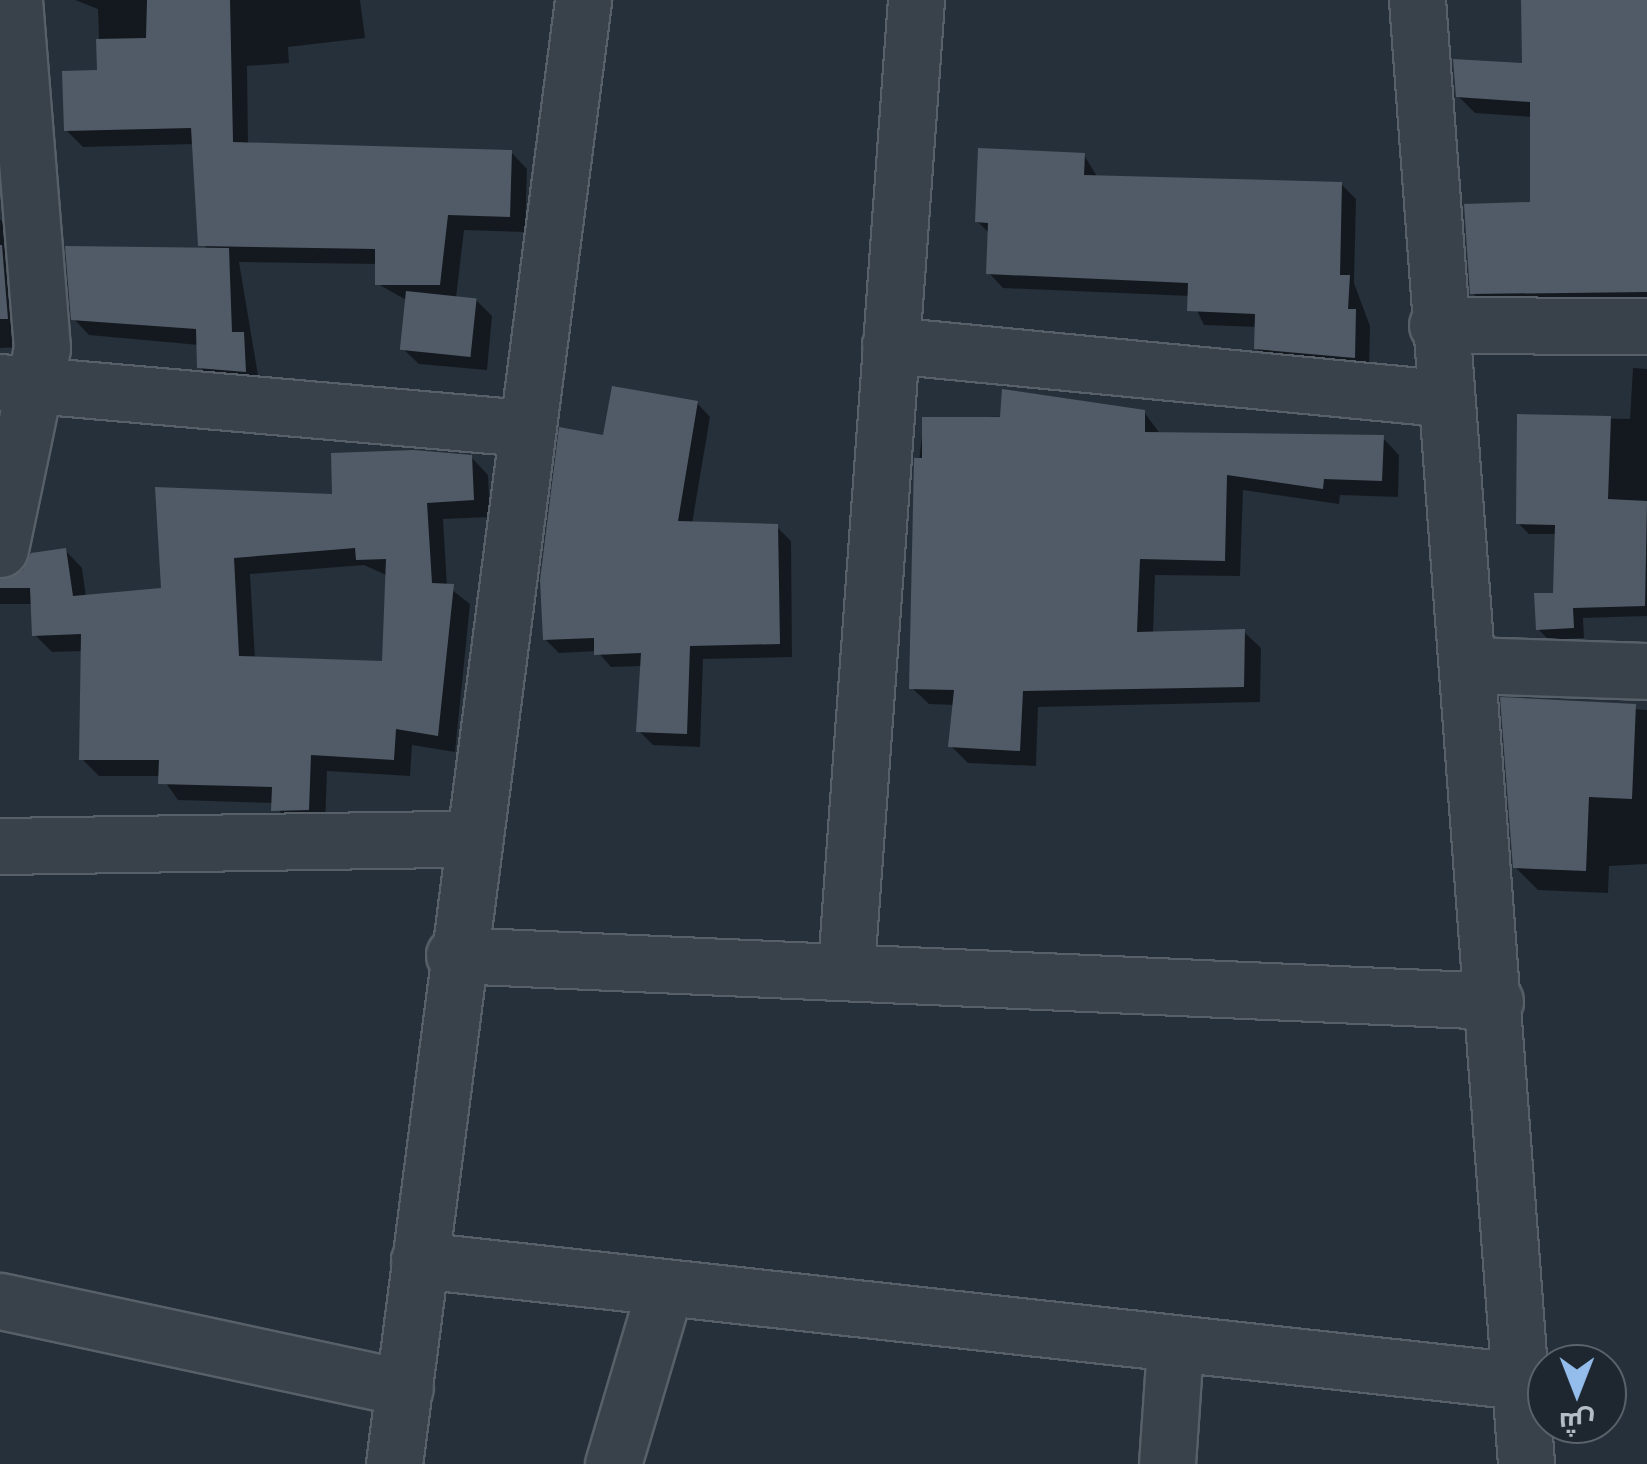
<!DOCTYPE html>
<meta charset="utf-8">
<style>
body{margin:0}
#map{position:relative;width:1647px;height:1464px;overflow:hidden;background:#26303a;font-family:"DM Sans",Cairo,sans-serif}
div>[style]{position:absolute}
.shadow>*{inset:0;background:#0007}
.building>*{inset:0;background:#515b67;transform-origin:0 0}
.roads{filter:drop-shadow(2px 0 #576068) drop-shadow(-2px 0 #576068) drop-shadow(0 2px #576068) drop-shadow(0 -2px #576068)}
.minor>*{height:55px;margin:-27.5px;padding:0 27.5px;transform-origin:27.5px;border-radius:27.5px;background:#39424a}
span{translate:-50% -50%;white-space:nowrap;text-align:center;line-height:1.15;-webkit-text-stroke:9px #1e272f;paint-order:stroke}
.north{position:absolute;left:1527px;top:1344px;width:100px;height:100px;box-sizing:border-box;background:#1e272f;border:2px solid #5a636b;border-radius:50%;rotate:180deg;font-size:28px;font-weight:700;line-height:40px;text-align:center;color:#b5bdc6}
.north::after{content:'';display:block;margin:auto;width:35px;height:45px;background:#94bdec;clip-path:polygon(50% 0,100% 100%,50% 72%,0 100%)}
</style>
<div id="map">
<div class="shadow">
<div style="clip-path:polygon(75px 0,360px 0,365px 38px,288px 47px,289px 63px,247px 66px,248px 145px,511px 152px,527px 169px,525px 232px,464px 230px,456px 298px,476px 300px,492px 316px,487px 370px,419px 364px,403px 349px,408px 301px,378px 284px,378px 264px,239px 262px,260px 387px,216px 383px,200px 367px,199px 345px,89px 335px,74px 319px,206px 250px,195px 144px,83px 147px,66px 130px,100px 72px,98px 9px)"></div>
<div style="clip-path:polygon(1523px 0,1647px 0,1647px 312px,1489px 310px,1473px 293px,1532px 205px,1532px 117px,1475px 113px,1458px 96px,1525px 66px)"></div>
<div style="clip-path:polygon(1084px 155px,1098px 178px,1341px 184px,1356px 199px,1354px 283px,1370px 326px,1369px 372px,1271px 363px,1256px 348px,1257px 327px,1204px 325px,1190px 296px,1003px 288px,989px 273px,990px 234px,977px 221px)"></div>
<div style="clip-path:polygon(0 219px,17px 237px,26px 347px,0 348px)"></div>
<div style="clip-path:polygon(1633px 368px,1647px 369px,1647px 616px,1583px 618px,1584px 638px,1549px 640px,1538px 629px,1556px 595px,1557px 534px,1529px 534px,1518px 523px,1519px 417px,1630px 419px)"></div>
<div style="clip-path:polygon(697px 403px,710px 417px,692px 524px,777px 527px,791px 541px,792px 657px,703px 659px,700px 747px,653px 745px,639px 731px,642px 666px,611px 667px,597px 651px,559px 653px,545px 639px,605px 438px)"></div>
<div style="clip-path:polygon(1144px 412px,1161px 435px,1383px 438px,1399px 455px,1398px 497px,1340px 495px,1339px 504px,1243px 490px,1240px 576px,1155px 575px,1153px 634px,1244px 632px,1261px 648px,1260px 702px,1038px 707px,1036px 766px,968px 763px,951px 746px,955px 705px,929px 704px,912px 688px,913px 511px,924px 419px)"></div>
<div style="clip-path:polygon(evenodd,471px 457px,488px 475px,490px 517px,443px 519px,447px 586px,470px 604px,455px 752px,412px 745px,410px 776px,327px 771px,325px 826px,291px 827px,274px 803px,178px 800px,161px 776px,99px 776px,82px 759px,83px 651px,52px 652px,35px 635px,33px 604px,0 604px,0 578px,9px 582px,32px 556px,65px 550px,82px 568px,86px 597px,164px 591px,335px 497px,471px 457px,364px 565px,388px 576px,385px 663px,255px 659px,250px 574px,364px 565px)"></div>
<div style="clip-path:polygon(1503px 700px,1647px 710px,1647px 864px,1609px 866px,1608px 893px,1538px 890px,1515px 867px)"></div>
</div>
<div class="building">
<div style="clip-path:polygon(147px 0,230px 0,233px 142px,512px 150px,510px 217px,448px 215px,440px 285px,375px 285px,375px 249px,198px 246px,191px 128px,64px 131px,62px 71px,97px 70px,96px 39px,146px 38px)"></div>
<div style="clip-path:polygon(1521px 0,1647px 0,1647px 292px,1470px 294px,1464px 204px,1530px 202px,1530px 102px,1456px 97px,1453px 59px,1522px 63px)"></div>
<div style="clip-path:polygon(978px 148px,1085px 153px,1084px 175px,1342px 182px,1340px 275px,1350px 275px,1348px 309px,1356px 309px,1355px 358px,1254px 349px,1255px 314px,1187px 311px,1188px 283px,986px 274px,988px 223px,975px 222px)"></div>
<div style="clip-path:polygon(0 245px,2px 245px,8px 319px,0 319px)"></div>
<div style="clip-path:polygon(65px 246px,229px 248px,232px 332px,244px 332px,246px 372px,197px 368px,196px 329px,71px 320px)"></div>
<div style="left:406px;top:291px;width:71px;height:59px;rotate:6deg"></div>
<div style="clip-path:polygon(612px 386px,698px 401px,678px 521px,778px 524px,780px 644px,690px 646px,687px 734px,636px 732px,641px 653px,594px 655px,594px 638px,543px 640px,540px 580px,559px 427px,603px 435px)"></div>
<div style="clip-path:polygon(1002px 389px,1145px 410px,1145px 432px,1384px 435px,1382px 481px,1324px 479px,1323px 489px,1227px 475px,1225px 561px,1140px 559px,1137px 632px,1245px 629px,1244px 687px,1023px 691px,1020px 751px,948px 747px,954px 690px,909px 689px,914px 458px,922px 458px,922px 417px,1000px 417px)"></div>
<div style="clip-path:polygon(1517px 414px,1611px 416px,1608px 499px,1647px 501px,1645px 606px,1573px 608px,1574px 628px,1536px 630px,1534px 593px,1553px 593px,1555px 525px,1516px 524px)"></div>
<div style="clip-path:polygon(evenodd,414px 450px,472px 455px,474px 500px,427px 503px,432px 583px,454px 584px,438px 736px,396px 729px,394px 760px,311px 755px,309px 810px,271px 811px,272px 787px,158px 784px,159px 760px,79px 760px,81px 634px,32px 636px,30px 588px,0 588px,0 579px,23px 570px,31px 553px,66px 548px,73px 596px,161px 588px,155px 487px,332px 494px,331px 453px,414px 450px,355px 548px,356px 560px,386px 559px,382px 661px,239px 656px,234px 558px,355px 548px)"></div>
<div style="clip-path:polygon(1500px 697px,1636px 704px,1632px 799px,1589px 797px,1586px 871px,1513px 868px)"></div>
</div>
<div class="roads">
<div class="minor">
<div style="left:1417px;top:0;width:1468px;rotate:85.74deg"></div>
<div style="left:1437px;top:325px;width:210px;rotate:0.3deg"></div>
<div style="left:890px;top:345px;width:553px;rotate:5.5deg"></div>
<div style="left:0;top:382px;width:527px;rotate:5.01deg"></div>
<div style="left:0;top:549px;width:205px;rotate:-78.2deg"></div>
<div style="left:42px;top:348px;width:349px;rotate:-94.6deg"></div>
<div style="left:1468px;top:665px;width:179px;rotate:1.9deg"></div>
<div style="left:0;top:846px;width:468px;rotate:-0.9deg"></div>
<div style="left:454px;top:955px;width:1042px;rotate:2.53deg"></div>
<div style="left:846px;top:967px;width:970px;rotate:-85.86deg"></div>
<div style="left:419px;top:1260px;width:1108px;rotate:6.27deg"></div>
<div style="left:0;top:1301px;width:414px;rotate:12.1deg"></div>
<div style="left:394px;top:1464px;width:1476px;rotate:-82.64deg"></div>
<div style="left:613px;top:1464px;width:179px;rotate:-73.5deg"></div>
<div style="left:1167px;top:1464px;width:117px;rotate:-86.1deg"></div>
</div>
</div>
<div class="north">ش</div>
</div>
